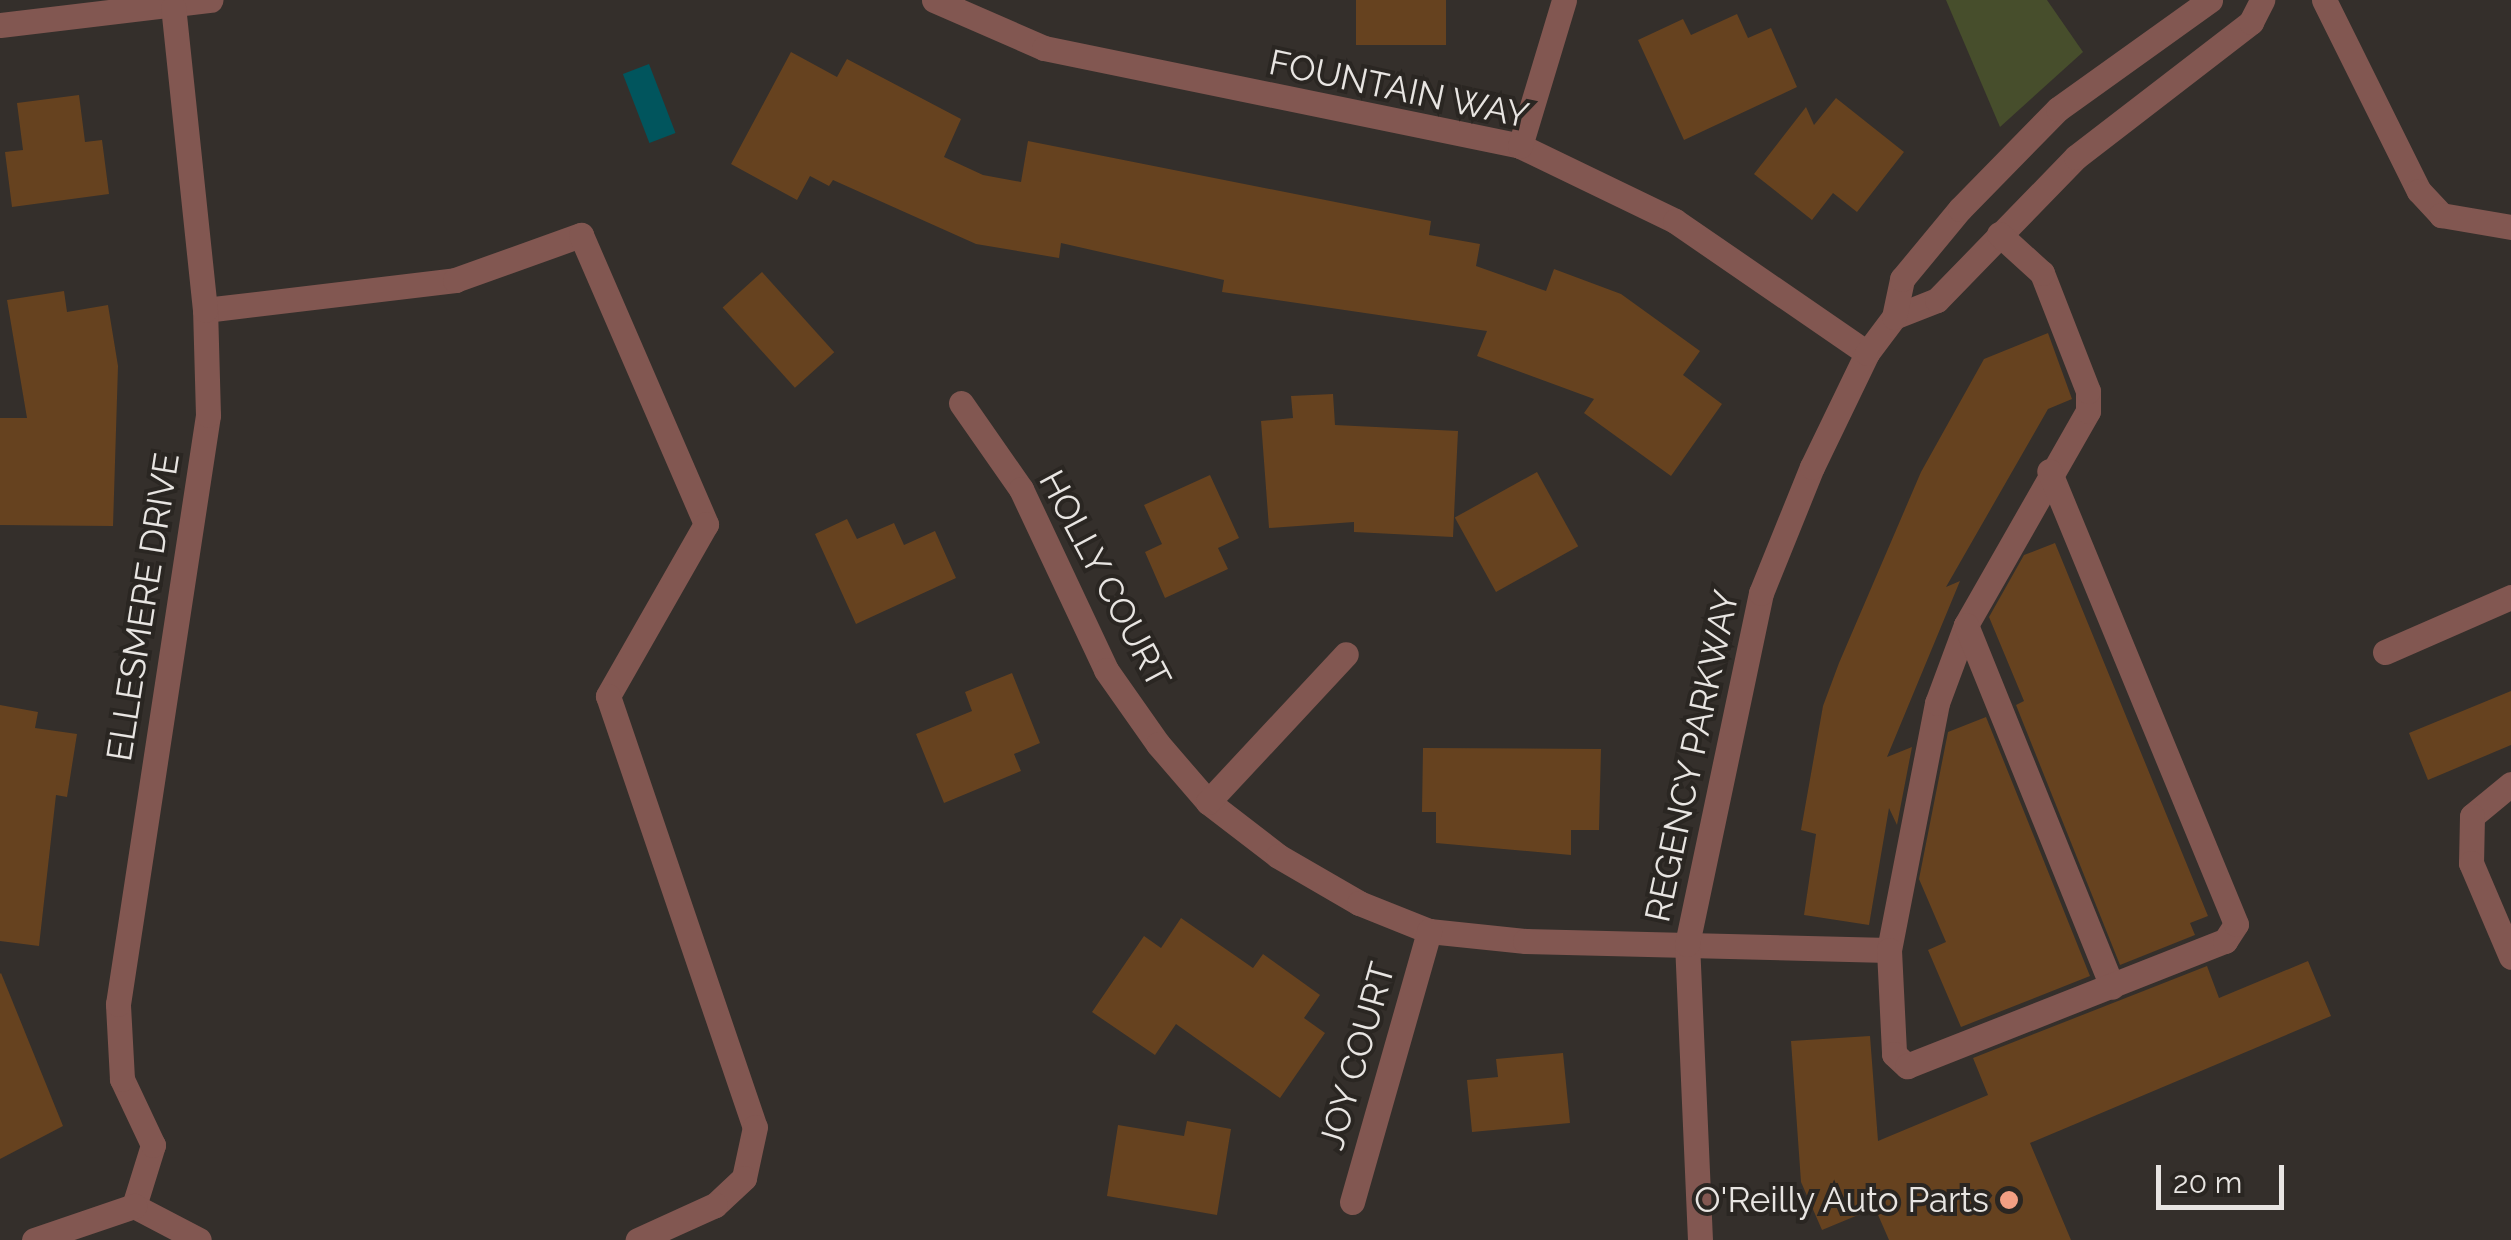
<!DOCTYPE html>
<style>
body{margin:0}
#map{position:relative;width:2511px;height:1240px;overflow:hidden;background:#342f2b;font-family:Raleway,sans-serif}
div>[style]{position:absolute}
.green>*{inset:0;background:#474e2c}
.water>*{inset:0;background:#01555d;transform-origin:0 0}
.building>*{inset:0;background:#66421f;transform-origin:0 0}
.minor>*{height:25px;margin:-12.5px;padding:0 12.5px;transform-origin:12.5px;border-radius:12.5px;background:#825751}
.dots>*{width:28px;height:28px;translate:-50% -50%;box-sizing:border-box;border:5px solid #2a2622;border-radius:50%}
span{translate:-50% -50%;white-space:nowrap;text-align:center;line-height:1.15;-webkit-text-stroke:8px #2a2622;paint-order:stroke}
.street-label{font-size:35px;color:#e8e5e2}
.poi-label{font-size:35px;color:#e8e5e2}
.right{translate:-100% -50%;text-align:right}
.scale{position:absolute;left:2156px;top:1165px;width:128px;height:45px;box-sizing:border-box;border:5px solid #e8e5e2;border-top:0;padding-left:12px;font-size:30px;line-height:35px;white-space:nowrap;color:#e8e5e2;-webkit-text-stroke:8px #2a2622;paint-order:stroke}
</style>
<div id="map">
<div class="green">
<div style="clip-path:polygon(1946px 0,2047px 0,2083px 52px,2000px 127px)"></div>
</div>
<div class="water">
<div style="left:649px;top:64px;width:74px;height:28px;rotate:69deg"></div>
</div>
<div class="building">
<div style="left:1356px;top:0;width:90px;height:45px"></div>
<div style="clip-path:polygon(1737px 14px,1748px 38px,1771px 28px,1797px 87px,1684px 140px,1638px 40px,1683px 19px,1691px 35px)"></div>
<div style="clip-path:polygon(791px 52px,837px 77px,847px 59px,961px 119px,944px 157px,983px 175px,1021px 182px,1028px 141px,1431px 221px,1429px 235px,1480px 244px,1476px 266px,1546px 291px,1554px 269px,1621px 294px,1700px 351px,1683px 375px,1722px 404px,1671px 476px,1584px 413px,1594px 399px,1477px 356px,1487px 331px,1222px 292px,1224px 280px,1061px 243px,1059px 258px,976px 244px,833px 180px,829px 186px,810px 176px,797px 200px,731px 164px)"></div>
<div style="clip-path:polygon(79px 95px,85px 142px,102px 140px,109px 194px,12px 207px,5px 152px,23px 150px,17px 103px)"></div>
<div style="clip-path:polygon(1836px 98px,1904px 152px,1857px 212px,1833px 193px,1812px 220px,1754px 174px,1806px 107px,1814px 125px)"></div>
<div style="left:762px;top:272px;width:108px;height:53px;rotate:48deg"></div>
<div style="clip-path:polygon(64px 291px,67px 312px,108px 305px,118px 366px,113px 526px,0 525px,0 418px,27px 418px,7px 300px)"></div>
<div style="clip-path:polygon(2048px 333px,2072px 399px,2048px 409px,1946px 587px,1960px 581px,1887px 757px,1912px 747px,1897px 825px,1889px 808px,1869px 925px,1804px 915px,1816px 834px,1801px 830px,1823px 706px,1839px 663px,1921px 472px,1984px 359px)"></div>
<div style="clip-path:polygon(1333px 394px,1335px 425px,1458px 431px,1453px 537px,1354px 532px,1354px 522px,1269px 528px,1261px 421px,1293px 418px,1291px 396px)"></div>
<div style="left:1537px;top:472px;width:85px;height:94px;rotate:61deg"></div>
<div style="clip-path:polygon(1210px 475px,1239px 538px,1218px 548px,1228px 569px,1165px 598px,1145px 552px,1162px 544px,1144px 505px)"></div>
<div style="clip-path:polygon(847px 519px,857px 539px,894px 523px,904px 545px,935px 531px,956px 578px,856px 624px,815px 534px)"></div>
<div style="clip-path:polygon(2055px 543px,2208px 916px,2190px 923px,2195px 935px,2120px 965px,2016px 705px,2024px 701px,1989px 617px,2024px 555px)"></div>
<div style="clip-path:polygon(1012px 673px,1040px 743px,1014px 754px,1021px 771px,944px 803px,916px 734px,972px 711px,965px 692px)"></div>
<div style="clip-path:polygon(2511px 691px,2511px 745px,2428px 780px,2409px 733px)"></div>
<div style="clip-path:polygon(0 705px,38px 712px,35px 728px,77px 734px,67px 797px,56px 795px,39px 946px,0 941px)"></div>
<div style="clip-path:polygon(1986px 717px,2090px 976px,1961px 1027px,1928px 950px,1946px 942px,1919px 879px,1948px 732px)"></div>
<div style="clip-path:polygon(1423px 748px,1601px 749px,1599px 830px,1571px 830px,1571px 855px,1436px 843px,1436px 812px,1422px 812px)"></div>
<div style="clip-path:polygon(1181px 918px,1253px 968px,1263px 954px,1320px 995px,1304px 1018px,1325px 1033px,1280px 1098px,1176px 1024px,1155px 1055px,1092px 1012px,1144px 936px,1161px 948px)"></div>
<div style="clip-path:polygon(2308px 961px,2331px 1016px,2030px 1143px,2071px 1240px,1889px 1240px,1875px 1208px,1822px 1230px,1801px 1182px,1791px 1041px,1870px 1036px,1878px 1141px,1988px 1095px,1973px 1058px,2207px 966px,2219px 998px)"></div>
<div style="clip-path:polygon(1px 973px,63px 1126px,0 1159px,0 974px)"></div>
<div style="clip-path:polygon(1563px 1053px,1570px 1123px,1472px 1132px,1467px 1080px,1498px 1077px,1496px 1059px)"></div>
<div style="clip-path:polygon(1187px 1121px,1231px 1129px,1217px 1215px,1107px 1196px,1118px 1125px,1184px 1136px)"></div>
</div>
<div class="minor">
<div style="left:934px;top:0;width:120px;rotate:23.6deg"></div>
<div style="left:1044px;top:48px;width:486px;rotate:11.6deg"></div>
<div style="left:1520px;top:146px;width:172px;rotate:25.8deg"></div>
<div style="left:1675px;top:221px;width:233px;rotate:34.5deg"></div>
<div style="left:2324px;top:0;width:213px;rotate:63.6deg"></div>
<div style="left:2419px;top:191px;width:33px;rotate:47deg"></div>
<div style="left:2441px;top:215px;width:71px;rotate:9.7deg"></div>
<div style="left:0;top:25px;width:212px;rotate:-6.8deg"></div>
<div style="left:1520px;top:146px;width:152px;rotate:-73.2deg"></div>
<div style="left:205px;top:310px;width:252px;rotate:-6.8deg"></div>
<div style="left:455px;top:280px;width:134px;rotate:-19.7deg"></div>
<div style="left:581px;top:235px;width:315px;rotate:66.6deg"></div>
<div style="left:706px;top:524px;width:198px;rotate:119.7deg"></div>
<div style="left:608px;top:696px;width:455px;rotate:71.2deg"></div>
<div style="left:755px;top:1127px;width:52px;rotate:102.2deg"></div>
<div style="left:744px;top:1178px;width:40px;rotate:137deg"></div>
<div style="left:715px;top:1205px;width:85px;rotate:155.6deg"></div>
<div style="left:1894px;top:317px;width:46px;rotate:-21.6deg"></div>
<div style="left:1937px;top:300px;width:199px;rotate:-45.8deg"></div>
<div style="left:2076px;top:157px;width:221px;rotate:-37.6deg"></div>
<div style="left:2251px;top:22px;width:25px;rotate:-63deg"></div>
<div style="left:961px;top:403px;width:105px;rotate:55.1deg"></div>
<div style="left:1021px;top:489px;width:200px;rotate:64.8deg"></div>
<div style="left:1106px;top:670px;width:90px;rotate:54.9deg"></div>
<div style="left:1158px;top:744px;width:77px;rotate:49.2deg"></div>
<div style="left:1208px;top:802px;width:88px;rotate:37.6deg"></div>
<div style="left:1278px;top:856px;width:94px;rotate:30.1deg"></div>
<div style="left:1359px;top:903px;width:75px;rotate:21.8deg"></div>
<div style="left:1429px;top:931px;width:97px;rotate:5.9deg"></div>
<div style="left:1525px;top:941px;width:364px;rotate:1.4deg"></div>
<div style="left:1889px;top:950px;width:252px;rotate:-79deg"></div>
<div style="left:1937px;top:703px;width:83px;rotate:-69.6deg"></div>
<div style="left:1966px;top:625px;width:246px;rotate:-60.3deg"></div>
<div style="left:2088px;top:411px;width:20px;rotate:-90deg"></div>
<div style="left:2088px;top:391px;width:127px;rotate:-111.3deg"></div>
<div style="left:2042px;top:273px;width:58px;rotate:-137.8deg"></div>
<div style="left:1966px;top:625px;width:390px;rotate:68deg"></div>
<div style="left:2385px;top:652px;width:137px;rotate:-23.6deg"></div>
<div style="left:2511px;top:784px;width:50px;rotate:140.6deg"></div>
<div style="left:2472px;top:816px;width:47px;rotate:91.2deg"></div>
<div style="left:2471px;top:863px;width:102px;rotate:66.9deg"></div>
<div style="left:1208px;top:802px;width:202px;rotate:-47deg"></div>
<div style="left:1889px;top:950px;width:104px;rotate:87.2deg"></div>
<div style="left:1894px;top:1054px;width:18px;rotate:43deg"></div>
<div style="left:1907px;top:1066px;width:342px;rotate:-21.5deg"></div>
<div style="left:2225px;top:941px;width:20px;rotate:-57deg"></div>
<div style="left:2236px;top:924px;width:490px;rotate:-112.4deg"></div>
<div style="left:1352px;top:1202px;width:282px;rotate:-74.1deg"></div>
<div style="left:134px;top:1206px;width:64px;rotate:-72.7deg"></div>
<div style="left:153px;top:1145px;width:73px;rotate:-115.2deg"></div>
<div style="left:122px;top:1079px;width:75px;rotate:-93.1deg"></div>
<div style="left:118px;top:1004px;width:596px;rotate:-81.31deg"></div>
<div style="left:208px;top:415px;width:105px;rotate:-91.6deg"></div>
<div style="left:205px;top:310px;width:304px;rotate:-96deg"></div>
<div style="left:134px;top:1206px;width:73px;rotate:27.6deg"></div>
<div style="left:34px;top:1240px;width:106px;rotate:-18.8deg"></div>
<div style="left:1700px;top:1240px;width:296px;rotate:-92.5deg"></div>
<div style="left:1687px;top:944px;width:359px;rotate:-78.1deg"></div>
<div style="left:1761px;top:593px;width:136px;rotate:-68deg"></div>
<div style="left:1812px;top:467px;width:127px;rotate:-64.2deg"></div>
<div style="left:1867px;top:353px;width:45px;rotate:-53.1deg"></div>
<div style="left:1894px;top:317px;width:39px;rotate:-78deg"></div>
<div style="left:1902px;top:279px;width:91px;rotate:-50.4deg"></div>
<div style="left:1960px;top:209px;width:140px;rotate:-45.6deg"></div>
<div style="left:2058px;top:109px;width:187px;rotate:-35.6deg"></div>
</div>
<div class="dots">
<div style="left:2009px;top:1200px;background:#f39f83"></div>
</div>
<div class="street-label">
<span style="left:1399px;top:89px;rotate:12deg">FOUNTAIN WAY</span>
<span style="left:1105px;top:579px;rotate:62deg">HOLLY COURT</span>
<span style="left:143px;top:607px;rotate:-81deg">ELLESMERE DRIVE</span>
<span style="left:1692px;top:756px;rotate:-78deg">REGENCY PARKWAY</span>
<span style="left:1357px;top:1056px;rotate:-74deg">JOY COURT</span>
</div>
<div class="poi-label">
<span class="right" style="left:1989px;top:1200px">O'Reilly Auto Parts</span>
</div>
<div class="scale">20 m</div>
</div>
